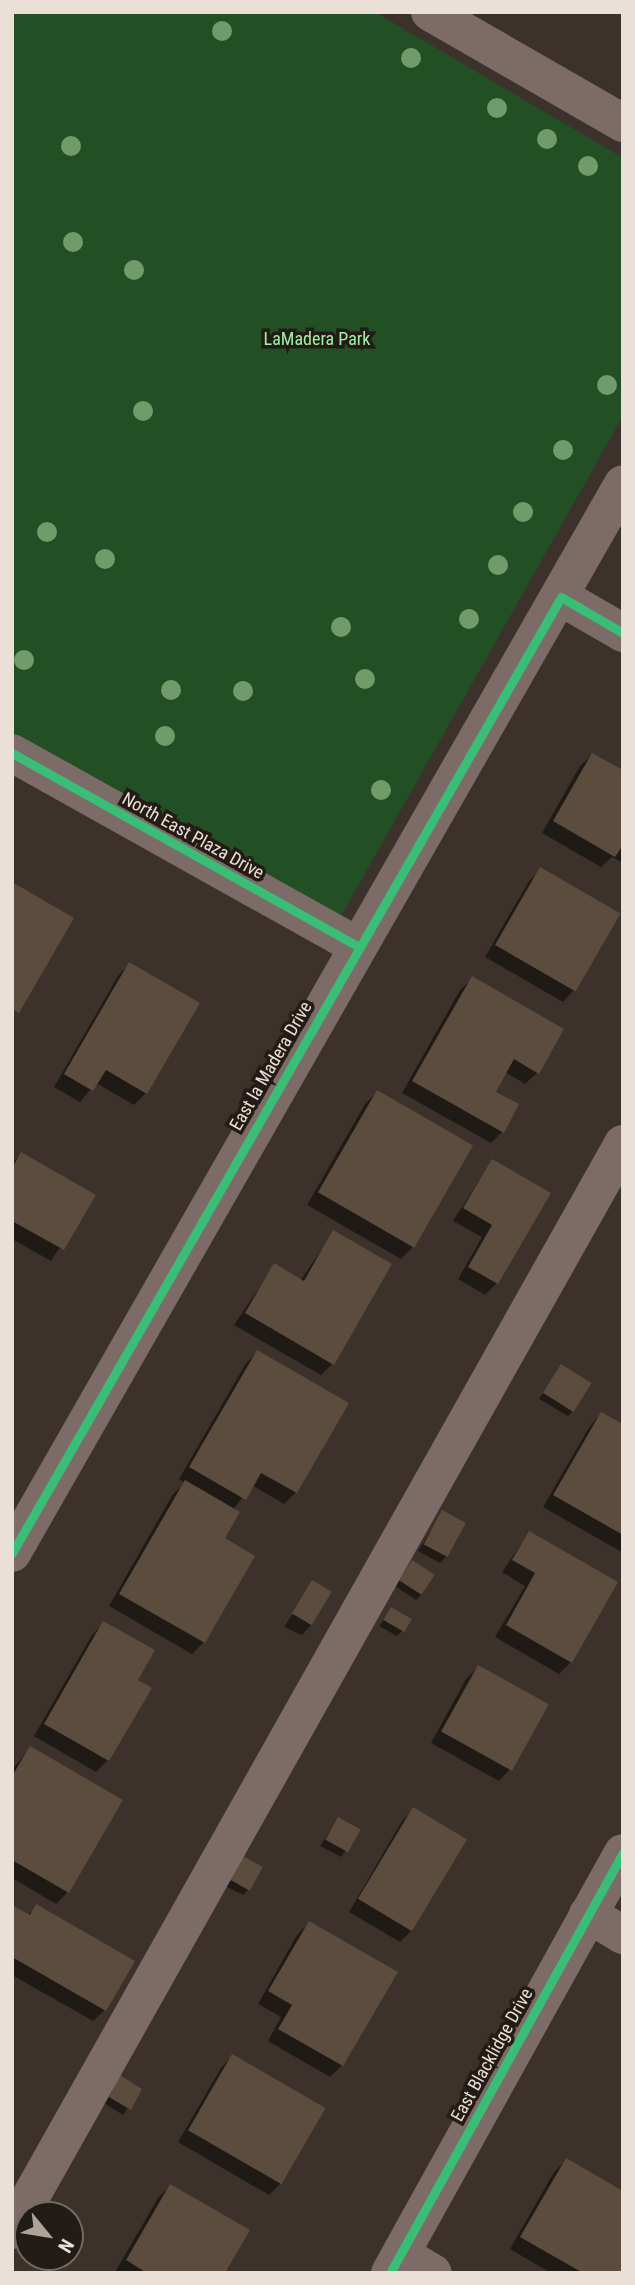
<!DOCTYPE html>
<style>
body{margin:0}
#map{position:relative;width:635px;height:2285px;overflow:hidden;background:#3c322b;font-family:"Roboto Condensed",sans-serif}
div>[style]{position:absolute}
.green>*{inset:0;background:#234f25}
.shadow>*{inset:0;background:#0007}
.building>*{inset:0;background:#5b4c3d;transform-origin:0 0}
.minor>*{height:38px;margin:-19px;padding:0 19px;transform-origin:19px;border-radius:19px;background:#7c6b66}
.cycleway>*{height:9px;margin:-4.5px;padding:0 4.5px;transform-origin:4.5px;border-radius:4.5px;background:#3abd76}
.trees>*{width:20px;height:20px;margin:-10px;border-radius:50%;background:#729b6c}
span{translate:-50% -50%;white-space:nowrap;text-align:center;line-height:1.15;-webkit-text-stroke:7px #231b15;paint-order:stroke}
.park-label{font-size:18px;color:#9ef1a2}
.street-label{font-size:18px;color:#ebe0d8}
.frame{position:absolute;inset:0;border:14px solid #ebe0d8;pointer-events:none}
.north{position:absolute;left:14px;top:2201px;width:70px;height:70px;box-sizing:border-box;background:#231b15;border:2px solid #736a63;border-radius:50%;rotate:120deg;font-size:19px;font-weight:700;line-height:28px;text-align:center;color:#ebe0d8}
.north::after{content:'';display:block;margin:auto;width:24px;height:32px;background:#aea39b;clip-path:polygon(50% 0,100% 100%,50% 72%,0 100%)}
</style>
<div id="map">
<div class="green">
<div style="clip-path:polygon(12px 12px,375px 12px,623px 158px,623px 416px,336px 925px,12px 733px)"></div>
</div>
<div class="shadow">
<div style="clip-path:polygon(592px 755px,623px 772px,623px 863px,612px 857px,601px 867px,542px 833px,580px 766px)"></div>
<div style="clip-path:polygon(541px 870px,574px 990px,563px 1002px,485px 957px,529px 881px)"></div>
<div style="clip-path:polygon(129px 964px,146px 1093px,134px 1105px,96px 1083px,80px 1102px,54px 1087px,118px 976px)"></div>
<div style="clip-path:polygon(472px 979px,537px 1073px,525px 1084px,505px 1072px,493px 1092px,502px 1132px,491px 1143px,402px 1093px,460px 990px)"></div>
<div style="clip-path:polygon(377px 1092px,413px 1247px,401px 1259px,307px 1205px,365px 1104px)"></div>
<div style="clip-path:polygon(21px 1154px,93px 1196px,51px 1261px,12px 1239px,12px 1163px)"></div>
<div style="clip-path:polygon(492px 1161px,497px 1283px,485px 1295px,458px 1279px,482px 1237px,453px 1221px)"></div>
<div style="clip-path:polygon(334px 1232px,333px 1363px,321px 1375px,234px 1325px,274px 1266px,300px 1281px)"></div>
<div style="clip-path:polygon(257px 1352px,296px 1492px,284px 1504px,252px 1485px,233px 1510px,223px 1539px,204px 1642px,192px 1654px,109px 1606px,173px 1494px,185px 1483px,179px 1479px,246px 1363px)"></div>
<div style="clip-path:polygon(561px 1366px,574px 1410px,568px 1416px,539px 1399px)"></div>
<div style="clip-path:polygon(601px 1414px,623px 1426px,623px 1553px,543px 1507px,590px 1426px)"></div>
<div style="clip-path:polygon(443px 1512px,446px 1557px,440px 1563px,418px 1551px)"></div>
<div style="clip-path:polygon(529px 1533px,571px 1662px,559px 1674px,495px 1637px,525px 1586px,502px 1572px)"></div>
<div style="clip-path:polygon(413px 1563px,422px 1594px,416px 1600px,395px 1586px)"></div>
<div style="clip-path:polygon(313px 1583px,313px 1623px,302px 1635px,284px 1627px)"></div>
<div style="clip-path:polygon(392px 1609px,403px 1630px,397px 1636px,379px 1626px)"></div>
<div style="clip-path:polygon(104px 1623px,108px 1760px,96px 1772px,34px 1736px,92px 1635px)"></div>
<div style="clip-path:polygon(478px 1667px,510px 1769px,499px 1781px,431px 1743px,466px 1679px)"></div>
<div style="clip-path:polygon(30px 1748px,68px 1892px,56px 1904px,12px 1878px,12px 1770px)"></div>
<div style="clip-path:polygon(413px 1810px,465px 1839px,412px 1930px,400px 1942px,349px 1912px,402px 1821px)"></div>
<div style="clip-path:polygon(338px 1819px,359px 1831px,341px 1857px,320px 1846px)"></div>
<div style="clip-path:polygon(236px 1864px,249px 1889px,243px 1895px,223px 1885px)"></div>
<div style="clip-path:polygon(12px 1907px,27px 1916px,37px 1907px,105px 2010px,93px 2021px,12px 1975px)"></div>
<div style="clip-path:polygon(309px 1923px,395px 1972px,342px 2065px,330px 2077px,268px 2041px,281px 2017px,258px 2004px,297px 1935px)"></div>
<div style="clip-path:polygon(232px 2056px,281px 2183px,269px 2195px,178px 2142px,221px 2068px)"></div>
<div style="clip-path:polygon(114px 2083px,140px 2090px,123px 2115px,104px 2103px)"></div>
<div style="clip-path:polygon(566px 2160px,623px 2273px,551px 2273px,510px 2249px,554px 2172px)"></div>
<div style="clip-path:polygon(170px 2186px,223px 2273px,115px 2272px,158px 2198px)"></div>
</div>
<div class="building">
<div style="clip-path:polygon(592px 753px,623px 770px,623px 845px,615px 857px,553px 821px)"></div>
<div style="left:540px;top:867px;width:93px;height:90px;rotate:30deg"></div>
<div style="clip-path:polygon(12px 882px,74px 918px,19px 1013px,12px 1009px)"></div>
<div style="clip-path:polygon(129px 962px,200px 1003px,147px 1094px,106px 1070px,93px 1091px,64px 1074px)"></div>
<div style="clip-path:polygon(472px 976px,564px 1029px,539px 1074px,514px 1059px,496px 1092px,519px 1104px,504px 1133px,412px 1081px)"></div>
<div style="left:377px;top:1090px;width:111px;height:118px;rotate:30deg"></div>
<div style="clip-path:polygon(21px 1152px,96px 1195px,64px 1250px,12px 1221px,12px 1168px)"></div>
<div style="clip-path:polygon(492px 1159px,551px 1193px,498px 1284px,468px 1267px,492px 1225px,463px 1208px)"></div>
<div style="clip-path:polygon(333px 1230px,392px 1264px,334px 1365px,245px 1313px,274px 1263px,304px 1281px)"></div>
<div style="clip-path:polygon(257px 1350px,349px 1403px,297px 1493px,261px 1473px,246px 1500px,189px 1467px)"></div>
<div style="left:561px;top:1364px;width:36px;height:34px;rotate:32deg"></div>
<div style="clip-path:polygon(601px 1412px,623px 1424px,623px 1535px,553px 1495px)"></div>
<div style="clip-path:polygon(185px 1480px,240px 1512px,225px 1538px,255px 1556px,205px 1643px,119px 1594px)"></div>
<div style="left:442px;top:1510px;width:27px;height:39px;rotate:28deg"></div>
<div style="clip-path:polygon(529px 1531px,618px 1582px,572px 1663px,506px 1625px,535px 1573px,512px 1560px)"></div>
<div style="left:412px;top:1560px;width:27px;height:24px;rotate:33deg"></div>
<div style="left:312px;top:1580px;width:23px;height:39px;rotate:31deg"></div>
<div style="left:391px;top:1607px;width:24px;height:15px;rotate:30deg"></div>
<div style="clip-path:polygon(103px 1621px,155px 1650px,138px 1680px,152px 1688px,109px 1761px,44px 1724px)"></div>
<div style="left:478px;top:1665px;width:81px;height:76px;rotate:29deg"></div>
<div style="clip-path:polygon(30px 1746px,123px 1800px,69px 1893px,12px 1860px,12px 1776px)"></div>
<div style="left:413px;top:1807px;width:63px;height:107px;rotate:31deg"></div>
<div style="left:338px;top:1817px;width:26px;height:26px;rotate:29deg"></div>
<div style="left:241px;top:1855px;width:25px;height:27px;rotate:29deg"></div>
<div style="clip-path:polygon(36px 1904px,135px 1961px,106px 2011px,12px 1957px,12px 1905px,30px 1915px)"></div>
<div style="clip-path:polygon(309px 1921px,398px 1972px,343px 2066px,278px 2029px,292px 2005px,268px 1991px)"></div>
<div style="left:232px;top:2054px;width:108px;height:88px;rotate:30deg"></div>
<div style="clip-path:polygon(120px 2075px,142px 2089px,131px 2110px,109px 2097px)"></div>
<div style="clip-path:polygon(566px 2158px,623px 2191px,623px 2273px,583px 2273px,520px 2237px)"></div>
<div style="clip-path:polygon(170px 2184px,250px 2230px,225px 2273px,147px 2273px,126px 2260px)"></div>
</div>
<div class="minor">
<div style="left:430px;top:12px;width:223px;rotate:29.9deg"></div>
<div style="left:561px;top:597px;width:72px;rotate:30.1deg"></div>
<div style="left:12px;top:753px;width:396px;rotate:29.2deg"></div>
<div style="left:12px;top:1553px;width:1231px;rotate:-60.25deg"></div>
<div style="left:588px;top:1914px;width:41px;rotate:31deg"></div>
<div style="left:12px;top:2230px;width:1246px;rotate:-60.64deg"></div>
<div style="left:401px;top:2254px;width:37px;rotate:31deg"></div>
<div style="left:390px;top:2273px;width:480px;rotate:-61deg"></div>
</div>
<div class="cycleway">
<div style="left:12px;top:753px;width:396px;rotate:29.2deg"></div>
<div style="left:12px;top:1553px;width:1102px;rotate:-60.13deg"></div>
<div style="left:561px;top:597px;width:72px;rotate:30.1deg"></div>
<div style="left:390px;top:2273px;width:480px;rotate:-61deg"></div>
</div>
<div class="trees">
<div style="left:222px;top:31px"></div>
<div style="left:411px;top:58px"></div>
<div style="left:497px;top:108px"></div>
<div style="left:547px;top:139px"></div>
<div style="left:71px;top:146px"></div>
<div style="left:588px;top:166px"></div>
<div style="left:73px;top:242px"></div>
<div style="left:134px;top:270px"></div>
<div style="left:607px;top:385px"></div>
<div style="left:143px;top:411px"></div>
<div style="left:563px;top:450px"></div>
<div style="left:523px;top:512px"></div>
<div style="left:47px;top:532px"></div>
<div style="left:105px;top:559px"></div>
<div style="left:498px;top:565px"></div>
<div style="left:469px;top:619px"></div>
<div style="left:341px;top:627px"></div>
<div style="left:24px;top:660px"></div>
<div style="left:365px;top:679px"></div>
<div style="left:171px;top:690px"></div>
<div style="left:243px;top:691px"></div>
<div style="left:165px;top:736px"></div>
<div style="left:381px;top:790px"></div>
</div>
<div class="park-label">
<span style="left:317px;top:339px">LaMadera Park</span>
</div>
<div class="street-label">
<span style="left:193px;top:836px;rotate:29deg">North East Plaza Drive</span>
<span style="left:271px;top:1066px;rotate:-60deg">East la Madera Drive</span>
<span style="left:492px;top:2055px;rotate:-61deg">East Blacklidge Drive</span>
</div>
<div class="frame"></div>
<div class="north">N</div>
</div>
